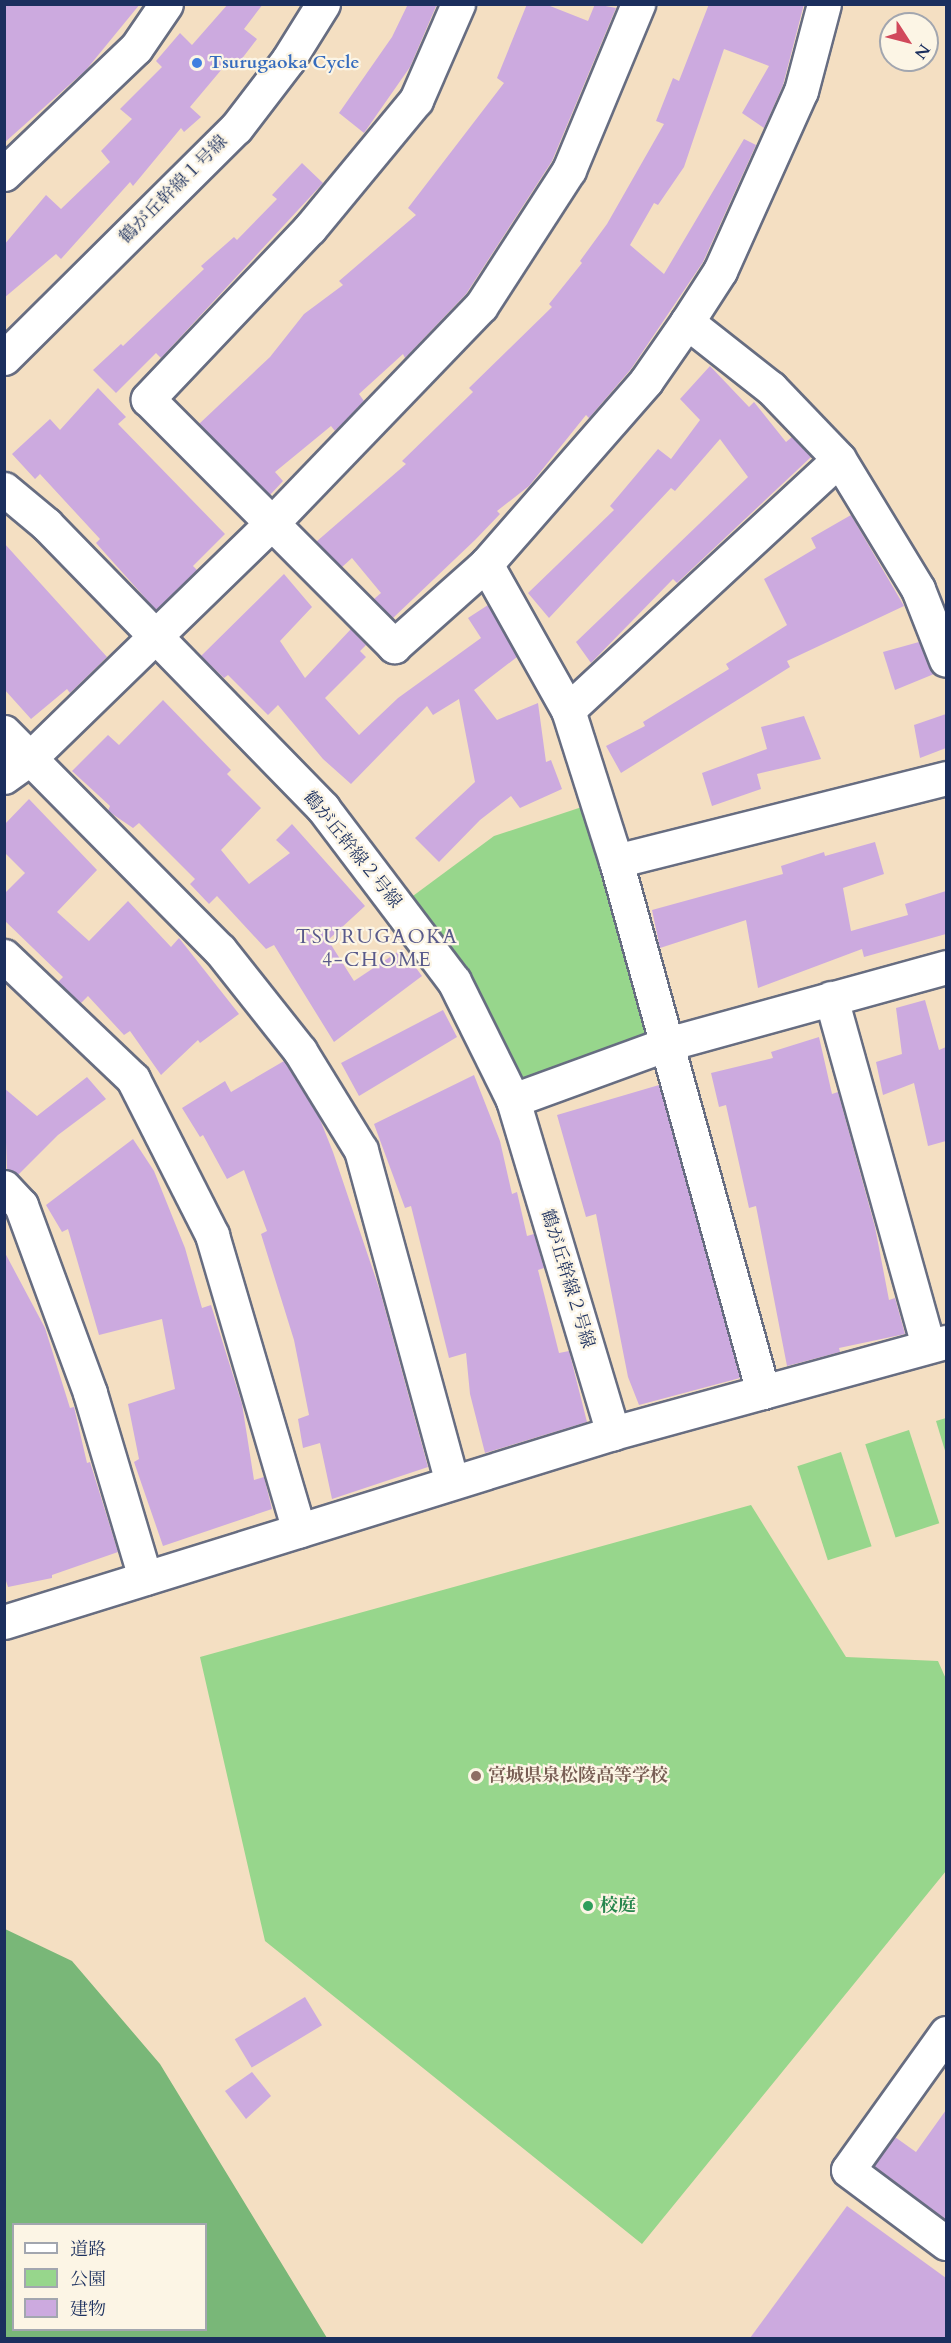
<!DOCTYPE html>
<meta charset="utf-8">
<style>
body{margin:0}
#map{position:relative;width:951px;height:2343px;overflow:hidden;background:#f4dfc2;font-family:Cardo,"Noto Serif JP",serif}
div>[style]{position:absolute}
.green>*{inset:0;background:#97d68c;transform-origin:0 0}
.forest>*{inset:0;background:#79b778}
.building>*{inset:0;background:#ccaadf;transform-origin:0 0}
.roads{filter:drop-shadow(2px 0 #676d81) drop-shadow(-2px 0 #676d81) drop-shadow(0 2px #676d81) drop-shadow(0 -2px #676d81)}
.minor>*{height:33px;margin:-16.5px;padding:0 16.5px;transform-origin:16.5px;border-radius:16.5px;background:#fff}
.dots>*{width:16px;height:16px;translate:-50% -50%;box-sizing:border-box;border:3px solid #fcf5e5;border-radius:50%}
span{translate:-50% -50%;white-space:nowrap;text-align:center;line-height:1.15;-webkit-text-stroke:4.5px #fcf5e5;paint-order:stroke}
.shop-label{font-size:18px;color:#366cbe;font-weight:700}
.left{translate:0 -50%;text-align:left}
.street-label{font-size:18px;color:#1b2f5e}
.education-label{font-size:18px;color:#785e54;font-weight:700}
.leisure-label{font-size:18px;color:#27864d;font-weight:700}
.neighbourhood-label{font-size:20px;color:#595a8b;letter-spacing:1.5px}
.frame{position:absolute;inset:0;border:6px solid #1b2f5e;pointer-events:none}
.legend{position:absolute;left:12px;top:2223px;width:195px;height:108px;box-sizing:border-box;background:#fcf5e5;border:2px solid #a2a6af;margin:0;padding:8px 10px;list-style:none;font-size:18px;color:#1b2f5e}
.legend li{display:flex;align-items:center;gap:12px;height:30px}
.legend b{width:30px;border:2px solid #a2a6af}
.north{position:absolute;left:879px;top:12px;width:60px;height:60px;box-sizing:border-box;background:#fcf5e5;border:2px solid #a2a6af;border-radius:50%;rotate:126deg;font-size:16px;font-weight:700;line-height:24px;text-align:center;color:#1b2f5e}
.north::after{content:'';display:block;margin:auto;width:21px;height:27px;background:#d1495b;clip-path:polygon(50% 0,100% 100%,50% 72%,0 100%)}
</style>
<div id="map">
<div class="green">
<div style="clip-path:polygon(597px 802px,667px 1044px,513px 1100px,398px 907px,494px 836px)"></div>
<div style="clip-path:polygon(946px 1418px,946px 1454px,936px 1421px)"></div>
<div style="left:909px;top:1430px;width:98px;height:46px;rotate:72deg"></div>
<div style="left:841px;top:1452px;width:99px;height:46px;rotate:72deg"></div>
<div style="clip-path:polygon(751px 1505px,846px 1657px,938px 1661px,946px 1679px,946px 1871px,642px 2244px,265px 1941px,200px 1657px)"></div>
</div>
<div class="forest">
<div style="clip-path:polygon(evenodd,5px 1929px,72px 1961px,160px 2064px,327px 2338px,5px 2338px,5px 1929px,14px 2224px,206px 2224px,206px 2330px,14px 2330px,14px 2224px)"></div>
</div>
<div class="building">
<div style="clip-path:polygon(4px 4px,140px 4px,86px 70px,4px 143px)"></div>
<div style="clip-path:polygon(228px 4px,263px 4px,244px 29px,257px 39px,234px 69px,227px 63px,190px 107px,201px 117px,184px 132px,181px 128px,133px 186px,130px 182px,61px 259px,56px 254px,4px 298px,4px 245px,46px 195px,61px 209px,110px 162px,101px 151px,132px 119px,120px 109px,162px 67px,156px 61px,180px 33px,192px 45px)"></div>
<div style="clip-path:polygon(408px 4px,437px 4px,410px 67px,364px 133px,339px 113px,392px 37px)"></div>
<div style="clip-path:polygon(527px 4px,545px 4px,588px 21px,595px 4px,616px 8px,552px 161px,466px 294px,405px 358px,403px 354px,359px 394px,364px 401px,335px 431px,331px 426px,275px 472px,283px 481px,270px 495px,199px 424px,270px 357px,304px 314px,343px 285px,339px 281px,416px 215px,408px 208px,504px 83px,497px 78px)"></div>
<div style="clip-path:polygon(709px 4px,804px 4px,783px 85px,764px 128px,742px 113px,769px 66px,724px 49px,684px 167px,658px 205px,654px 203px,630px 245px,664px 274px,744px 139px,756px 145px,703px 262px,631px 369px,589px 418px,586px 415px,529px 486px,497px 511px,500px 514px,475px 540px,393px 618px,374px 599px,381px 593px,352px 558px,342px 567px,316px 542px,406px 464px,402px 461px,473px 392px,469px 388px,552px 307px,549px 304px,582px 263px,580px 261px,607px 224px,664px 124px,656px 121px,673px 78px,679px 81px)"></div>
<div style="clip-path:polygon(302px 163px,323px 183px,161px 358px,156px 353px,116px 393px,93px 370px,121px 344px,123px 346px,204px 269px,201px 266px,234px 237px,237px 240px,277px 199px,272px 195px)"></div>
<div style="clip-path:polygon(710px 366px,749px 407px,754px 402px,786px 442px,792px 437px,811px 457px,677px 583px,673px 579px,591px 663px,576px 642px,748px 477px,720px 439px,675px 491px,671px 488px,549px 618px,528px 593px,614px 510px,610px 506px,658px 449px,671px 459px,700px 420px,680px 399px)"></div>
<div style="clip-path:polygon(98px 388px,126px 417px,118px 424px,225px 534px,193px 566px,197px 570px,156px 610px,96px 543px,100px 539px,40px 474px,35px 479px,12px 454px,50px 419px,60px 430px)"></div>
<div style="clip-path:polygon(851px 515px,904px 606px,787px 661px,790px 667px,621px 773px,606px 746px,645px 726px,643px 722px,729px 669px,726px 664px,787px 625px,764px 579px,816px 548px,811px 538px)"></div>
<div style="clip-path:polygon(4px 543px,107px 657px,70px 693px,67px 689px,31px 719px,4px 689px)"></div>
<div style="clip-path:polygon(284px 574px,312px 607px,280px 641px,305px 678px,351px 629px,366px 645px,360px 651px,366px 657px,325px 698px,359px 735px,398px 698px,481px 638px,468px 618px,488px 605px,517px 657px,474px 690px,497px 720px,538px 703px,546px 762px,551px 760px,562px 789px,520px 808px,511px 796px,480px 820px,439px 862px,415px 838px,475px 782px,459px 699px,433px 715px,427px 706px,351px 784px,323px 759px,278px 705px,268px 715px,228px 675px,224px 678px,201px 656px)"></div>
<div style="clip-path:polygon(919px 642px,934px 674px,895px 690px,883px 652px)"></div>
<div style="clip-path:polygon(163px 700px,231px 770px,227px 774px,261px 808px,221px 850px,249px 884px,290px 853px,276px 840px,292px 824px,365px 906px,328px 940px,354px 981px,402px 949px,422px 976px,334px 1042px,274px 945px,266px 949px,217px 896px,209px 904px,190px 884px,195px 879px,139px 823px,133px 828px,108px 811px,110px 806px,72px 771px,108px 735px,119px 745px)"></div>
<div style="clip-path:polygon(946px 714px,946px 748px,920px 758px,914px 725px)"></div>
<div style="clip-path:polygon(804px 716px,821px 759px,757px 774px,761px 789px,712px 806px,702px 773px,767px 749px,761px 727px)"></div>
<div style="clip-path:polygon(29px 799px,97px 870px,57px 912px,89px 941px,128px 901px,171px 947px,179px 938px,239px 1014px,200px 1043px,198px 1040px,161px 1075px,130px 1031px,124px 1035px,88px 996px,81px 1003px,58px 982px,63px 977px,4px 920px,4px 894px,25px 873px,4px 852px,4px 825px)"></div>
<div style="clip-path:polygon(875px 842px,884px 874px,843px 888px,851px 931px,908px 915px,905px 904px,946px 891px,946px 934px,864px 957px,862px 949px,758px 988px,746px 920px,660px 948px,652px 910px,783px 874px,781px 866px,824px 852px,825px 856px)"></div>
<div style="clip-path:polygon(925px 1000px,939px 1050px,946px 1047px,946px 1141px,928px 1146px,914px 1083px,883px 1095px,876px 1062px,902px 1054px,896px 1008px)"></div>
<div style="clip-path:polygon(443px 1010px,457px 1037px,359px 1096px,341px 1063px)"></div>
<div style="clip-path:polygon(819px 1037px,832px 1094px,838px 1092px,875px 1227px,889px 1300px,895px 1298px,905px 1334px,839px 1348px,840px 1352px,787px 1366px,756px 1206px,749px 1208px,726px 1105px,719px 1107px,711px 1073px,773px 1058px,771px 1052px)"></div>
<div style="clip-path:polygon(284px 1061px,319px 1117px,333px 1152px,380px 1291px,428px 1467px,332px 1499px,320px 1443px,303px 1448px,298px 1419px,309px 1415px,294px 1340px,261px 1234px,267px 1231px,244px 1170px,227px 1179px,203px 1135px,200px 1137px,182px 1108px,225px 1081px,231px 1092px)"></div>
<div style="clip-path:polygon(474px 1075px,500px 1141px,512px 1194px,517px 1192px,527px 1236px,534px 1234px,544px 1268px,538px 1270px,559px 1353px,569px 1351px,587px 1422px,485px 1453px,470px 1394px,466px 1353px,449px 1358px,411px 1206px,405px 1208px,374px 1124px)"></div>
<div style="clip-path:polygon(87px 1077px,106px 1099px,58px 1135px,18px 1175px,7px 1169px,4px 1088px,37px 1116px)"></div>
<div style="clip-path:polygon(659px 1085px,740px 1378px,639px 1405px,628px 1377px,596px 1214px,586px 1217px,557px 1115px)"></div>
<div style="clip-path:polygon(133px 1139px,154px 1171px,185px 1248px,202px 1308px,211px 1305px,242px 1404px,254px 1480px,264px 1477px,272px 1509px,163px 1546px,134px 1462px,139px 1459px,128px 1404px,175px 1389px,162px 1319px,99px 1335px,68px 1229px,62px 1232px,46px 1205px)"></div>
<div style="clip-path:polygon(4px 1251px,45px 1328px,70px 1408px,74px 1407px,87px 1463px,90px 1462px,118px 1552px,52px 1575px,52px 1578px,8px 1587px,4px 1575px)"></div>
<div style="left:305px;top:1997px;width:33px;height:82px;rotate:59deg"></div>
<div style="clip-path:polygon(252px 2072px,271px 2096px,246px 2119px,225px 2091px)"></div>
<div style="clip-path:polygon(946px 2110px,946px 2220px,874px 2166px,895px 2137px,916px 2152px)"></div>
<div style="clip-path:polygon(847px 2206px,946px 2278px,946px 2338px,750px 2338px)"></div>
</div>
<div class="roads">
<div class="minor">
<div style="left:458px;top:4px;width:105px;rotate:113.6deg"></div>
<div style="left:416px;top:100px;width:166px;rotate:129.6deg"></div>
<div style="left:310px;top:228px;width:236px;rotate:133.5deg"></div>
<div style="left:148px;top:399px;width:349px;rotate:45.1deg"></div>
<div style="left:394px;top:646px;width:123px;rotate:-41.7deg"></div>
<div style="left:486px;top:564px;width:243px;rotate:-48.8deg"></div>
<div style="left:646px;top:381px;width:72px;rotate:-55.2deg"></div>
<div style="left:687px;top:322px;width:61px;rotate:-57.1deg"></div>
<div style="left:720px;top:271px;width:197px;rotate:-65.8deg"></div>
<div style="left:801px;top:91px;width:90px;rotate:-75.2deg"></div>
<div style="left:4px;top:174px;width:182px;rotate:-43.7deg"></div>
<div style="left:136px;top:48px;width:53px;rotate:-55.7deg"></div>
<div style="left:687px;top:322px;width:107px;rotate:38.2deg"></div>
<div style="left:771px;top:388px;width:98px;rotate:46.2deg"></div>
<div style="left:4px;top:358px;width:327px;rotate:-44.8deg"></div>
<div style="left:236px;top:128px;width:86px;rotate:-52.6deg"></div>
<div style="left:288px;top:60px;width:66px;rotate:-58deg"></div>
<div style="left:4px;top:489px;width:55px;rotate:39.8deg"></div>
<div style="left:46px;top:524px;width:397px;rotate:45.7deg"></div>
<div style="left:323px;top:808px;width:217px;rotate:52.9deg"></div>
<div style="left:454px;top:981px;width:133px;rotate:63.6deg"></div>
<div style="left:513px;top:1100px;width:348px;rotate:73.3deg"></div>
<div style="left:486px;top:564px;width:167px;rotate:60.7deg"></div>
<div style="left:568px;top:710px;width:158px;rotate:72.4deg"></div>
<div style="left:616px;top:861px;width:551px;rotate:74.53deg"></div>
<div style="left:568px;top:710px;width:369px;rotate:-42.8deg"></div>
<div style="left:839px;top:459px;width:152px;rotate:58.7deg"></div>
<div style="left:918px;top:589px;width:76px;rotate:68.5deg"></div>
<div style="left:4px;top:732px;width:307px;rotate:45.3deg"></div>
<div style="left:220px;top:950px;width:129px;rotate:51.6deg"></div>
<div style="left:300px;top:1051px;width:116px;rotate:58.4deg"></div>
<div style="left:361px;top:1150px;width:344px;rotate:74.7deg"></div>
<div style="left:4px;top:777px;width:31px;rotate:-36deg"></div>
<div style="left:29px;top:759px;width:339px;rotate:-44.2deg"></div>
<div style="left:272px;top:523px;width:301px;rotate:-46.1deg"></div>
<div style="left:481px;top:306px;width:162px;rotate:-57.1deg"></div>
<div style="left:569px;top:170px;width:180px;rotate:-67.4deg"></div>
<div style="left:616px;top:861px;width:340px;rotate:-14.1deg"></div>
<div style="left:4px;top:956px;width:178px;rotate:43.6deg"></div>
<div style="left:133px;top:1079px;width:175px;rotate:63.1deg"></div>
<div style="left:212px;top:1235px;width:308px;rotate:73.6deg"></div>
<div style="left:831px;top:998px;width:361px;rotate:74.4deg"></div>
<div style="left:513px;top:1100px;width:164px;rotate:-20deg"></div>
<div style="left:667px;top:1044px;width:289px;rotate:-15.4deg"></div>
<div style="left:4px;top:1187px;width:25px;rotate:47deg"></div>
<div style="left:21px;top:1205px;width:200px;rotate:69.8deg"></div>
<div style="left:90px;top:1393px;width:193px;rotate:73.4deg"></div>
<div style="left:4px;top:1622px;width:638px;rotate:-17.24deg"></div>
<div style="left:613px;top:1433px;width:345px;rotate:-15.3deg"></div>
<div style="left:946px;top:2033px;width:168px;rotate:125.6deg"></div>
<div style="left:848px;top:2170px;width:122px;rotate:36.7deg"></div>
</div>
</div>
<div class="dots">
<div style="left:197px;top:63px;background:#3f7fe0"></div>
<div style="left:476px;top:1776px;background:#8d6e63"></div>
<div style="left:588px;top:1906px;background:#2e9e5b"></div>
</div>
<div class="shop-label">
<span class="left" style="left:209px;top:63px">Tsurugaoka Cycle</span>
</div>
<div class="street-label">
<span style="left:174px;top:190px;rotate:-45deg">鶴が丘幹線１号線</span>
<span style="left:352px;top:850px;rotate:51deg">鶴が丘幹線２号線</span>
<span style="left:567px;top:1279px;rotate:73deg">鶴が丘幹線２号線</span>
</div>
<div class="education-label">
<span class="left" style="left:488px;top:1776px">宮城県泉松陵高等学校</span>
</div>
<div class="leisure-label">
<span class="left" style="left:600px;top:1906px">校庭</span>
</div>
<div class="neighbourhood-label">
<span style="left:377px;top:948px">TSURUGAOKA<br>4-CHOME</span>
</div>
<div class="frame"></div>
<ul class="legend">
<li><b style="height:8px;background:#fff"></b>道路</li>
<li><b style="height:16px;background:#97d68c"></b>公園</li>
<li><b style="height:16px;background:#ccaadf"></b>建物</li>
</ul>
<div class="north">N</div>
</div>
